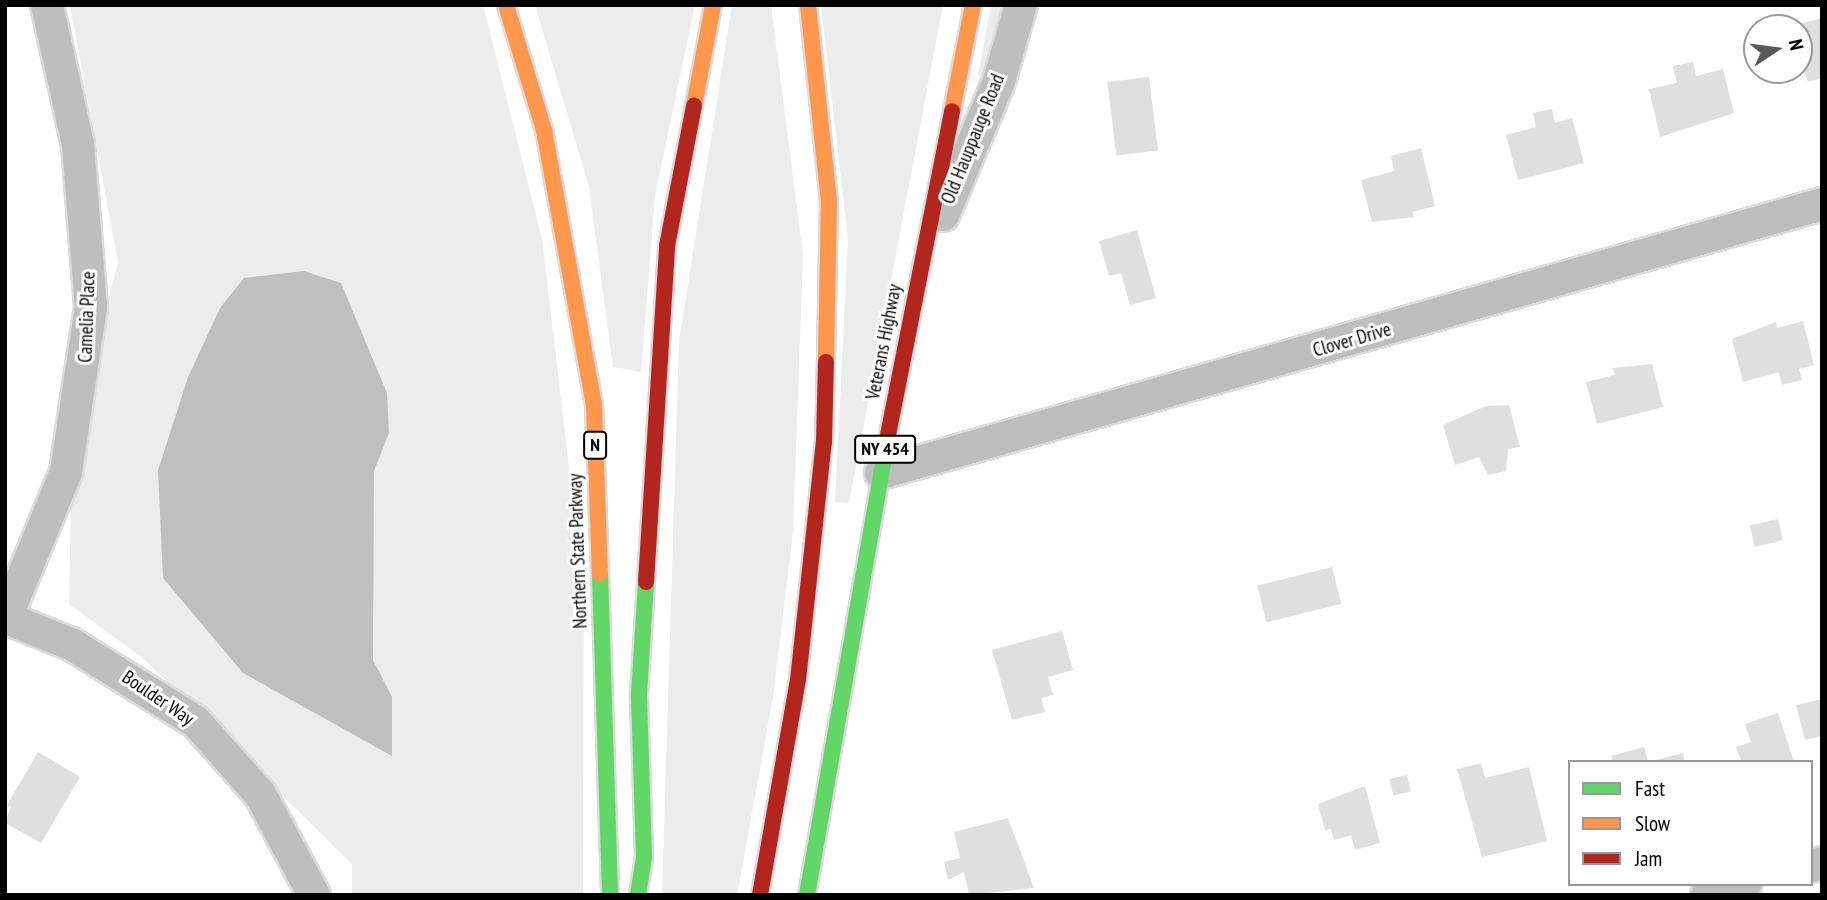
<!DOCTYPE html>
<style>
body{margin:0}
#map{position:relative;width:1827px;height:900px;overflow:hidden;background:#fff;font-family:"PT Sans Narrow",sans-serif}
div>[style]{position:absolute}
.green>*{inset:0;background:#ececec}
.water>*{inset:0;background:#bfbfbf}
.building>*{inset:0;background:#dfdfdf;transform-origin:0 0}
.roads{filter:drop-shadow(2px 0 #dbdbdb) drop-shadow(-2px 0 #dbdbdb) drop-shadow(0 2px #dbdbdb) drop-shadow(0 -2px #dbdbdb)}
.street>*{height:32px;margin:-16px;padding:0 16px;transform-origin:16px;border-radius:16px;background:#bebebe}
.fast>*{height:16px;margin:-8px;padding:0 8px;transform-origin:8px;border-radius:8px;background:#63d668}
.slow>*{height:16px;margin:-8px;padding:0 8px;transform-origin:8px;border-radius:8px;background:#ff974d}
.jam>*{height:16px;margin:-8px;padding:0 8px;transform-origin:8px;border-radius:8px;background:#b3261e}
span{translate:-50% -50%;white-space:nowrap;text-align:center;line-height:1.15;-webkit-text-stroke:6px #fff;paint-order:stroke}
.shield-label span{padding:2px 5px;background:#fff;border:2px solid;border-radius:5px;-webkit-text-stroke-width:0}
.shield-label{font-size:18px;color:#000;font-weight:700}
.street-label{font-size:19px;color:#000}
.frame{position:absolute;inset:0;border:7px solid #000;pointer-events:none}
.legend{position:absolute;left:1568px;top:760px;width:245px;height:126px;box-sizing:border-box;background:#fff;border:2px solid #999;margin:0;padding:9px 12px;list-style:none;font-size:21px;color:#000}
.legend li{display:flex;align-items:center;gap:14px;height:35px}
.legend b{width:35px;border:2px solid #999}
.north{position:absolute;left:1743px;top:14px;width:70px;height:70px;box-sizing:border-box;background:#fff;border:2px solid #999;border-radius:50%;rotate:77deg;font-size:19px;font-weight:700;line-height:28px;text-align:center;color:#000}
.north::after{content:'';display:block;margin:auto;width:24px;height:32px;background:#595959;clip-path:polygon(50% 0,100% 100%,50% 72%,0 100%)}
</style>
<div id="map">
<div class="green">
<div style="clip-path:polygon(evenodd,70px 5px,483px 5px,542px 239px,584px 594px,583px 895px,352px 895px,352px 864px,143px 658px,69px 604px,72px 442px,118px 262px,70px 5px,220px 308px,389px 433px,374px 471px,372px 537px,373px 660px,391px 755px,243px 673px,158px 470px,188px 377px,220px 308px)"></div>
<div style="clip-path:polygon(535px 5px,695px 5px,655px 195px,641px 372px,613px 367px,589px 187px)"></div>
<div style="clip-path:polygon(732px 5px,771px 5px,803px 255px,793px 532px,773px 697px,737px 895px,662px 895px,679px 342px)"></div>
<div style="clip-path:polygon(821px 5px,943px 5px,849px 503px,835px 502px,848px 239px)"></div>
<div style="clip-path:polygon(991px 5px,1010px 5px,985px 78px,978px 75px)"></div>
</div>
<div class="water">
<div style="clip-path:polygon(304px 271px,341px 283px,387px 393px,389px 433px,374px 471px,373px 660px,392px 697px,392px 756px,243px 673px,163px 578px,158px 470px,188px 377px,220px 308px,244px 278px)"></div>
</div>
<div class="building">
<div style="clip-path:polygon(1822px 18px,1822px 78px,1808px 82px,1799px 57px,1799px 28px,1788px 27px)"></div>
<div style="clip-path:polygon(1693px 62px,1696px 76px,1723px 69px,1734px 113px,1660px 137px,1649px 89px,1677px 83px,1673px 66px)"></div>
<div style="left:1149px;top:77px;width:74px;height:42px;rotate:83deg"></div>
<div style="clip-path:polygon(1552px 109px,1555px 123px,1572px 118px,1584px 163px,1518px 180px,1506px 135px,1536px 127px,1533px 113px)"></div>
<div style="clip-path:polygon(1421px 148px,1435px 206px,1412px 212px,1414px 217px,1372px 222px,1361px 180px,1394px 171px,1391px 156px)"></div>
<div style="clip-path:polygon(1137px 230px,1156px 298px,1130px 305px,1121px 273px,1109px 276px,1099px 241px)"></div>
<div style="clip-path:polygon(1803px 321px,1814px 365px,1799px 369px,1802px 380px,1782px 385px,1779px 372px,1743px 382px,1732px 339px,1776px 322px,1777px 328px)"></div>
<div style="clip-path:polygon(1652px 364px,1663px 407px,1597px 424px,1586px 382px,1615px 375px,1613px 368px)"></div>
<div style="clip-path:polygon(1509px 405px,1520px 447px,1508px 449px,1506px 471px,1488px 475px,1479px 457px,1455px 465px,1443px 425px,1486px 406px)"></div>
<div style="left:1778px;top:519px;width:22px;height:29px;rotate:77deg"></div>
<div style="left:1332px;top:567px;width:38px;height:77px;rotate:76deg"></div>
<div style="clip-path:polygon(1062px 631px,1073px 670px,1048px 677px,1053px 695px,1041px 698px,1045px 712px,1012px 720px,992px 650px)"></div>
<div style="clip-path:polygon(1822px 699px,1822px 736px,1805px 740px,1796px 705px)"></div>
<div style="clip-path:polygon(1778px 713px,1794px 762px,1742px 762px,1736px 747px,1751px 742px,1745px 724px)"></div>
<div style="clip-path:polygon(1644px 747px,1648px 762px,1613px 762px,1611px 756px)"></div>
<div style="clip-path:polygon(38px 752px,80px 777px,41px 843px,5px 823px,11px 807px,7px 805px)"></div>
<div style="clip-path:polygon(1683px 753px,1685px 762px,1652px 762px,1652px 761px)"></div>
<div style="clip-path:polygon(1481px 763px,1485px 778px,1529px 767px,1547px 841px,1482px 857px,1457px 769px)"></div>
<div style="left:1407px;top:775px;width:17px;height:18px;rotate:77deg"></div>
<div style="clip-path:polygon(1365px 786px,1380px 843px,1355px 850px,1351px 835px,1334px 840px,1331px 829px,1325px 830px,1318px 804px)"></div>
<div style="clip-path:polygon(1008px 818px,1034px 888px,969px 895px,964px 872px,948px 880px,944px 862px,960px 858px,954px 832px)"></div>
</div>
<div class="roads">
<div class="street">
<div style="left:943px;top:215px;width:145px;rotate:-67.3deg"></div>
<div style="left:999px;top:81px;width:79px;rotate:-73.9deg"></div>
<div style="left:881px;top:473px;width:979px;rotate:-15.95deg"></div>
<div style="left:6px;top:618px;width:72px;rotate:21.9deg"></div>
<div style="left:73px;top:645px;width:145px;rotate:32deg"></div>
<div style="left:196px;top:722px;width:96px;rotate:48.4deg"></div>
<div style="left:260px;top:794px;width:115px;rotate:61.9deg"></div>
<div style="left:5px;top:620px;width:160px;rotate:-67.6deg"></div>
<div style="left:66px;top:472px;width:167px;rotate:-81.4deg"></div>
<div style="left:91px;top:307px;width:163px;rotate:-94.6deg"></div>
<div style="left:78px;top:145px;width:143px;rotate:-102.5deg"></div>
<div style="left:1811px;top:866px;width:11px;rotate:-15deg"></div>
<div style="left:1707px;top:895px;width:40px;rotate:-16deg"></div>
</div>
<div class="fast">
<div style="left:600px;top:574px;width:321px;rotate:88.2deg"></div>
<div style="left:638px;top:895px;width:39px;rotate:-81deg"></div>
<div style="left:644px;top:856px;width:162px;rotate:-91.8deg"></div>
<div style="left:639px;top:694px;width:112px;rotate:-86.4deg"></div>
<div style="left:807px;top:895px;width:467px;rotate:-80deg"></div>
</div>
<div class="slow">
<div style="left:506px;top:5px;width:131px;rotate:73.1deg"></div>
<div style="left:544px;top:130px;width:279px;rotate:79.7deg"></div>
<div style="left:594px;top:404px;width:170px;rotate:88deg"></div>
<div style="left:808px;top:5px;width:197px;rotate:83.9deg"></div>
<div style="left:829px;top:201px;width:161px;rotate:91.1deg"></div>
<div style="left:694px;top:106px;width:103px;rotate:-79.3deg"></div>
<div style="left:952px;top:111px;width:108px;rotate:-78.8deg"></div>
</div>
<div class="jam">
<div style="left:888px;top:435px;width:330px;rotate:-78.8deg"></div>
<div style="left:646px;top:582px;width:337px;rotate:-86.4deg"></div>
<div style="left:667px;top:246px;width:143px;rotate:-79.1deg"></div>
<div style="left:760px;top:895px;width:218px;rotate:-80deg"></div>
<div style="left:798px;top:680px;width:239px;rotate:-83.8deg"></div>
<div style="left:824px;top:442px;width:80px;rotate:-88.6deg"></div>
</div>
</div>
<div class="shield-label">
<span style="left:595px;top:445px">N</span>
<span style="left:885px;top:449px">NY 454</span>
</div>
<div class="street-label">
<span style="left:973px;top:139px;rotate:-68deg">Old Hauppauge Road</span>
<span style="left:87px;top:317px;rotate:-88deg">Camelia Place</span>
<span style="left:1352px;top:340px;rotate:-16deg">Clover Drive</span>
<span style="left:884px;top:342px;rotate:-79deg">Veterans Highway</span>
<span style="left:578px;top:551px;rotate:-92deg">Northern State Parkway</span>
<span style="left:158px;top:698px;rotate:34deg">Boulder Way</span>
</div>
<div class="frame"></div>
<ul class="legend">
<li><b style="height:9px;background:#63d668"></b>Fast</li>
<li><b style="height:9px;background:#ff974d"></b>Slow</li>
<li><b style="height:9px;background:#b3261e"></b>Jam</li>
</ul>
<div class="north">N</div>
</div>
